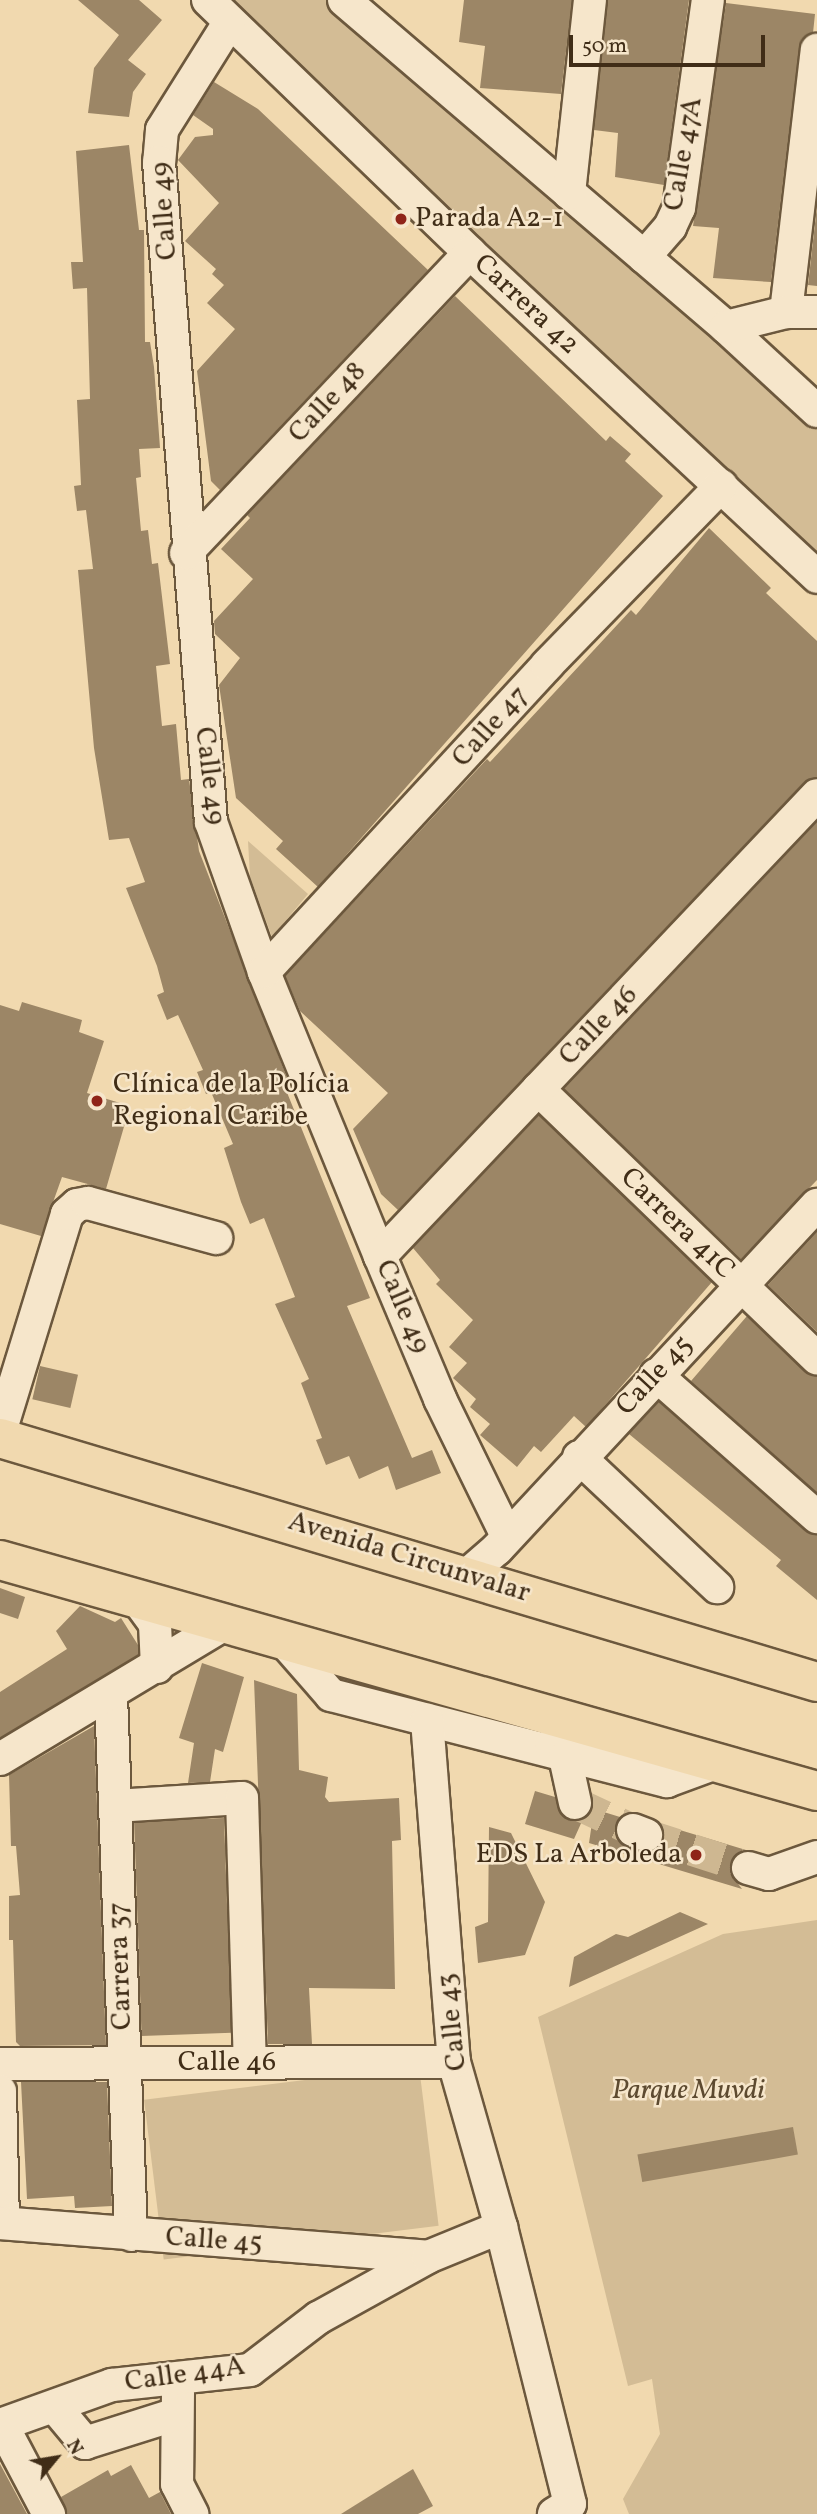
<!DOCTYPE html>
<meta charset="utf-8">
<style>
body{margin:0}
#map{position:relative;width:817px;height:2514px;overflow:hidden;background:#f1d9af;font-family:Vollkorn,serif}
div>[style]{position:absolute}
.green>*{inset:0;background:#d3bc95;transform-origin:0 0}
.building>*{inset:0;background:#9c8666;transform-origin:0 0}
.minor-tunnel>*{height:32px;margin-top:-16px;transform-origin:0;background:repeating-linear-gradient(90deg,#ceb791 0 32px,transparent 0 48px)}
.roads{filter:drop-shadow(2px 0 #6c583d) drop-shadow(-2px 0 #6c583d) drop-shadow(0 2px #6c583d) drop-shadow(0 -2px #6c583d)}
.minor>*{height:32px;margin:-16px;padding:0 16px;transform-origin:16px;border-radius:16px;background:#f6e6cb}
.highway>*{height:38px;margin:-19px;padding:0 19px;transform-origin:19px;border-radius:19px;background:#f1d9af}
.dots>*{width:19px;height:19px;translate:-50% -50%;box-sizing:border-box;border:4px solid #f6e6cb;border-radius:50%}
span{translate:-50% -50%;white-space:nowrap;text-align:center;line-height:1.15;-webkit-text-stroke:5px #f6e6cb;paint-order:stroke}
.street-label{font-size:28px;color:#402d17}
.poi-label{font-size:28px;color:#402d17}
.left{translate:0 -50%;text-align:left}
.right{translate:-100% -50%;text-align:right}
.park-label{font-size:28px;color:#5d4a30;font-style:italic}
.north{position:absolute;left:21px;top:2423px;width:70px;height:70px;-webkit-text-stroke:5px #f6e6cb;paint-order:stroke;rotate:60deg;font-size:19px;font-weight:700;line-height:28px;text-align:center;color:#402d17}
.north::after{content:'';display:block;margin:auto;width:24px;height:32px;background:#402d17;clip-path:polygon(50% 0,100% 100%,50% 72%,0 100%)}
.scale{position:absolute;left:569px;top:35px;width:196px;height:32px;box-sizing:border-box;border:4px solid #402d17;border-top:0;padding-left:9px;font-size:21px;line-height:24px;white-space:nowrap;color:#402d17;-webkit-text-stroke:5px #f6e6cb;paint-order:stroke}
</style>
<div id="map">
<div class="green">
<div style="clip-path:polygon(209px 0,343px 0,817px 420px,817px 574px)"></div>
<div style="clip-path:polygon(248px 841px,308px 894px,272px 937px,250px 877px)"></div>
<div style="clip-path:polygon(817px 1920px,817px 2514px,629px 2514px,623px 2499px,660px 2434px,652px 2379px,628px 2386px,538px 2017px,723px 1934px)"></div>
<div style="left:419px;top:2066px;width:161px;height:277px;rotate:83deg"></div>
</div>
<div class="building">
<div style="clip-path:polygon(78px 0,139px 0,162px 20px,128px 60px,146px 74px,133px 92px,129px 117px,88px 113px,94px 68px,119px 35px)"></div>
<div style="clip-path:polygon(464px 0,572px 0,561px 94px,480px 88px,485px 46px,459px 42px)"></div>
<div style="clip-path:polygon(608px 0,689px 0,664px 185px,615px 177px,618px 133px,594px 130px)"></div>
<div style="clip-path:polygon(726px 3px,815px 14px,813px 33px,799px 48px,771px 282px,713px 278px,719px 228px,693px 226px)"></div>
<div style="clip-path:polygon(214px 82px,258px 109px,428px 270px,220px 490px,211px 481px,197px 371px,235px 329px,207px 303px,224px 285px,212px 274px,216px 269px,185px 241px,219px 203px,178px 160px,195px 137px,213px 135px,213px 129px,193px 115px)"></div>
<div style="clip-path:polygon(129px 145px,139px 230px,144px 230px,145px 342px,150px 342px,154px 367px,160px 448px,139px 449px,141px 477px,136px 478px,141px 531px,148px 530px,152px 564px,158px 563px,170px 664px,156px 666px,162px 726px,176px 724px,181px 780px,189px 779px,199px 851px,291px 1088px,286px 1090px,370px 1298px,347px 1306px,412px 1458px,432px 1450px,441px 1473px,396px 1490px,388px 1466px,359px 1479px,349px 1456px,326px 1465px,316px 1440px,322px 1438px,301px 1383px,309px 1379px,275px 1304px,295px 1297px,264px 1218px,250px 1224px,241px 1202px,224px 1148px,233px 1144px,211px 1092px,206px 1094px,197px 1072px,203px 1070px,178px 1015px,167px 1020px,157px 995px,164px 992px,157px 966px,126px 888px,145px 882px,129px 838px,109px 840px,94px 748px,78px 570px,93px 569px,86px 510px,77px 511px,74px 486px,81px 485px,77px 400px,90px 399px,87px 288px,73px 289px,71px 262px,83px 262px,76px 151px)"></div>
<div style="clip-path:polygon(817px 206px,817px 286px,808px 285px)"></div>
<div style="clip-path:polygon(455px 296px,606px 441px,610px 436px,631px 454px,625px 461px,663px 496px,318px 887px,276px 849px,283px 841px,236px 798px,219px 685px,240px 658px,215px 634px,214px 621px,253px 579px,221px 549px,250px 518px,247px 515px)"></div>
<div style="clip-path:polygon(709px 528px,771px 588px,766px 593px,817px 641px,817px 777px,804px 782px,398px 1210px,381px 1194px,353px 1129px,388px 1093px,300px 1011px,285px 976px,487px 759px,490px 762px,631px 610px,636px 615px)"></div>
<div style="clip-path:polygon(817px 822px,817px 1180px,741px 1259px,564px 1089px)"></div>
<div style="clip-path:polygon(22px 1002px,82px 1020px,79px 1032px,104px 1041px,87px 1093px,130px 1106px,106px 1189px,62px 1177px,41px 1236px,0 1224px,0 1005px,19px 1011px)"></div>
<div style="clip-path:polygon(539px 1115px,712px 1282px,586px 1427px,574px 1416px,541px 1452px,534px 1446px,517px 1467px,480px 1435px,490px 1424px,470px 1407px,476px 1399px,453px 1378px,467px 1363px,449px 1347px,473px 1320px,436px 1284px,440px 1280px,413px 1248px)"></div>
<div style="clip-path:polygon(817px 1232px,817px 1332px,768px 1285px)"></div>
<div style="clip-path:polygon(747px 1316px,804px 1371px,817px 1376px,817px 1493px,691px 1381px)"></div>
<div style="left:40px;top:1366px;width:39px;height:34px;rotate:13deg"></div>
<div style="clip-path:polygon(659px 1402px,805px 1531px,817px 1535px,817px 1600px,776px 1566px,781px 1560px,629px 1434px)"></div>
<div style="clip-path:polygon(0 1588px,25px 1597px,18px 1619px,0 1613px)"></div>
<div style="clip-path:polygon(80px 1606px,115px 1622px,121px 1618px,138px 1645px,138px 1655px,0 1738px,0 1692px,67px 1649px,56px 1631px)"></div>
<div style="clip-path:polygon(202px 1663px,244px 1677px,223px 1752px,215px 1749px,210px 1782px,188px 1783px,194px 1743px,179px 1738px)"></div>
<div style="clip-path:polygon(254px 1680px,297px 1694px,299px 1770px,328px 1777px,325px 1797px,329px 1802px,399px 1798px,401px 1840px,392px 1841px,395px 1989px,309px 1988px,312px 2044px,268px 2044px)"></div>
<div style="clip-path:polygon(94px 1726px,106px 2045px,20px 2046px,16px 2042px,13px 1940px,9px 1940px,9px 1896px,20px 1895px,16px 1846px,11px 1846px,9px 1775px)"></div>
<div style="clip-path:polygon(535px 1791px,555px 1797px,561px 1815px,569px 1820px,583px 1819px,574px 1839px,525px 1824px)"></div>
<div style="clip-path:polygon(594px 1809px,620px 1817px,615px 1832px,618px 1841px,639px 1852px,658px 1849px,664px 1833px,660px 1824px,746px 1850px,730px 1864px,730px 1873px,742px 1889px,589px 1843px)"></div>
<div style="left:224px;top:1818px;width:215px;height:90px;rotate:88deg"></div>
<div style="clip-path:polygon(489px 1827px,511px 1833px,545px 1902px,525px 1955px,478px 1963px,475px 1927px,488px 1922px)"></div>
<div style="clip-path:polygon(680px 1912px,708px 1924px,569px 1987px,574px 1957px,616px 1934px,628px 1937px)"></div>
<div style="clip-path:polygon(21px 2082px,107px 2082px,112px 2206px,75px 2208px,74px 2196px,27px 2199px)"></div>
<div style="left:793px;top:2127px;width:28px;height:158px;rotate:80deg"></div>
<div style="clip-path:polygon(0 2464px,27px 2514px,0 2514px)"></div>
<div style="clip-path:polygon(131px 2465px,149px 2498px,160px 2492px,171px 2514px,67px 2514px,61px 2497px,108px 2470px,111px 2476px)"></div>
<div style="clip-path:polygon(413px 2469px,433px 2506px,418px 2514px,341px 2514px)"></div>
</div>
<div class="minor-tunnel">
<div style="left:575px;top:1803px;width:64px;rotate:25deg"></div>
<div style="left:646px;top:1835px;width:107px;rotate:17.9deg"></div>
</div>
<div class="roads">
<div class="minor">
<div style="left:208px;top:0;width:364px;rotate:44deg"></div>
<div style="left:470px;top:253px;width:475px;rotate:43deg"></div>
<div style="left:344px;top:0;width:503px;rotate:40.56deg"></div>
<div style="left:726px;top:327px;width:124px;rotate:42.7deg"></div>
<div style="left:229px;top:23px;width:126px;rotate:122.1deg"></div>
<div style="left:162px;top:130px;width:32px;rotate:95deg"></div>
<div style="left:159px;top:162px;width:662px;rotate:85.5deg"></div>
<div style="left:211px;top:822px;width:159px;rotate:70.5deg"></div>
<div style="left:264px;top:972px;width:307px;rotate:67.8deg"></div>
<div style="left:380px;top:1256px;width:155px;rotate:67.2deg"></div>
<div style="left:440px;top:1399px;width:150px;rotate:63.9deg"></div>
<div style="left:569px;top:193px;width:194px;rotate:-83.8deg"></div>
<div style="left:644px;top:257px;width:40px;rotate:-49deg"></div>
<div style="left:670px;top:227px;width:21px;rotate:-65deg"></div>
<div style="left:679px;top:208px;width:210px;rotate:-82.1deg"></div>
<div style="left:786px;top:312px;width:264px;rotate:-83.3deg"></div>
<div style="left:726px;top:327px;width:62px;rotate:-14deg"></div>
<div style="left:786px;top:312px;width:31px"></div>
<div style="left:186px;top:553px;width:413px;rotate:-46.6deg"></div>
<div style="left:264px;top:972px;width:418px;rotate:-47.3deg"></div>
<div style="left:547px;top:665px;width:250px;rotate:-45.8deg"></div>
<div style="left:538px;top:1089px;width:388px;rotate:44deg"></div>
<div style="left:380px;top:1256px;width:635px;rotate:-46.53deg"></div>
<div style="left:656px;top:1375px;width:215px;rotate:41.4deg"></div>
<div style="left:0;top:1432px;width:228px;rotate:-72.9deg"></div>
<div style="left:67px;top:1214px;width:13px;rotate:-42deg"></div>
<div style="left:77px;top:1205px;width:11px;rotate:-10deg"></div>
<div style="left:88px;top:1203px;width:133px;rotate:15.3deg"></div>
<div style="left:579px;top:1457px;width:190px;rotate:43.3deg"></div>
<div style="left:467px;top:1575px;width:40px;rotate:-41deg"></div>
<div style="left:497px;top:1549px;width:470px;rotate:-47.1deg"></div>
<div style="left:137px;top:1599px;width:31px;rotate:54deg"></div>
<div style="left:155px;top:1624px;width:43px;rotate:87.3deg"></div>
<div style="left:283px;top:1640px;width:73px;rotate:48.9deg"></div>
<div style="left:331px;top:1695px;width:347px;rotate:14.4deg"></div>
<div style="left:667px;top:1781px;width:55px;rotate:-20.1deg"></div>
<div style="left:111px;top:1696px;width:539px;rotate:87.87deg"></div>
<div style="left:427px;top:1720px;width:343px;rotate:85.5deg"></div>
<div style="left:454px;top:2062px;width:172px;rotate:74.1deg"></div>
<div style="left:501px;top:2227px;width:285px;rotate:76deg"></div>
<div style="left:570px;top:2504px;width:19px;rotate:148deg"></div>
<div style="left:551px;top:1745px;width:18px;rotate:41deg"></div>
<div style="left:565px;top:1757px;width:47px;rotate:77.7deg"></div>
<div style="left:0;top:1759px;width:264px;rotate:-31deg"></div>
<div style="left:115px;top:1806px;width:127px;rotate:-3.6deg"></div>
<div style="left:242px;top:1798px;width:265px;rotate:88.3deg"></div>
<div style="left:633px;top:1830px;width:14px;rotate:21deg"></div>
<div style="left:748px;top:1868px;width:22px;rotate:16deg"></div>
<div style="left:769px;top:1874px;width:51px;rotate:-19.5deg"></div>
<div style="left:0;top:2064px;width:454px;rotate:-0.3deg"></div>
<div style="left:0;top:2091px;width:132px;rotate:88.7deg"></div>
<div style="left:0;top:2223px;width:429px;rotate:4.5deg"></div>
<div style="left:178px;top:2393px;width:91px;rotate:90.6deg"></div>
<div style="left:177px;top:2484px;width:34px;rotate:63deg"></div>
<div style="left:55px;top:2407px;width:47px;rotate:50.2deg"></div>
<div style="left:85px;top:2443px;width:96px;rotate:-17.5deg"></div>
<div style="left:0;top:2425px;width:119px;rotate:-19.7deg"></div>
<div style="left:112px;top:2385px;width:139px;rotate:-6.2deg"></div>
<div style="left:250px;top:2370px;width:86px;rotate:-37.4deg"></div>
<div style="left:318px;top:2318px;width:126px;rotate:-29deg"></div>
<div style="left:428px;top:2257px;width:79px;rotate:-22.3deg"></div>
<div style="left:2px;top:2425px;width:101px;rotate:62.2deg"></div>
</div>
<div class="highway">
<div style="left:0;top:1438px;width:853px;rotate:16.63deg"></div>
<div style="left:0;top:1560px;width:849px;rotate:15.79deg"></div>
</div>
</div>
<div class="dots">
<div style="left:401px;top:219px;background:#8f2418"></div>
<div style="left:97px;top:1101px;background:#8f2418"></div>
<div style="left:696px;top:1855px;background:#8f2418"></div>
</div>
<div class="street-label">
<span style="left:684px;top:154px;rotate:-80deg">Calle 47A</span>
<span style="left:165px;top:211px;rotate:-94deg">Calle 49</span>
<span style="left:526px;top:305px;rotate:43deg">Carrera 42</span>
<span style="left:328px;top:403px;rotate:-47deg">Calle 48</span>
<span style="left:491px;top:727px;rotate:-48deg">Calle 47</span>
<span style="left:209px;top:776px;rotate:83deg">Calle 49</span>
<span style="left:599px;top:1026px;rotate:-46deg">Calle 46</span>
<span style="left:677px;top:1224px;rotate:44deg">Carrera 41C</span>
<span style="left:402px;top:1307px;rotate:67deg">Calle 49</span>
<span style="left:655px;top:1376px;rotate:-47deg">Calle 45</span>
<span style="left:409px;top:1558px;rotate:17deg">Avenida Circunvalar</span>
<span style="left:121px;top:1966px;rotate:-92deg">Carrera 37</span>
<span style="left:453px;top:2022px;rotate:-96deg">Calle 43</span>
<span style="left:227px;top:2063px">Calle 46</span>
<span style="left:214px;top:2241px;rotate:4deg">Calle 45</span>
<span style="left:185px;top:2375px;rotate:-8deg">Calle 44A</span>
</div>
<div class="poi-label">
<span class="left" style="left:415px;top:219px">Parada A2-1</span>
<span class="left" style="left:113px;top:1101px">Clínica de la Polícia<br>Regional Caribe</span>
<span class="right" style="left:682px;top:1855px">EDS La Arboleda</span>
</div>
<div class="park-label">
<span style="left:688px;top:2091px">Parque Muvdi</span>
</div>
<div class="north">N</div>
<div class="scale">50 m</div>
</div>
